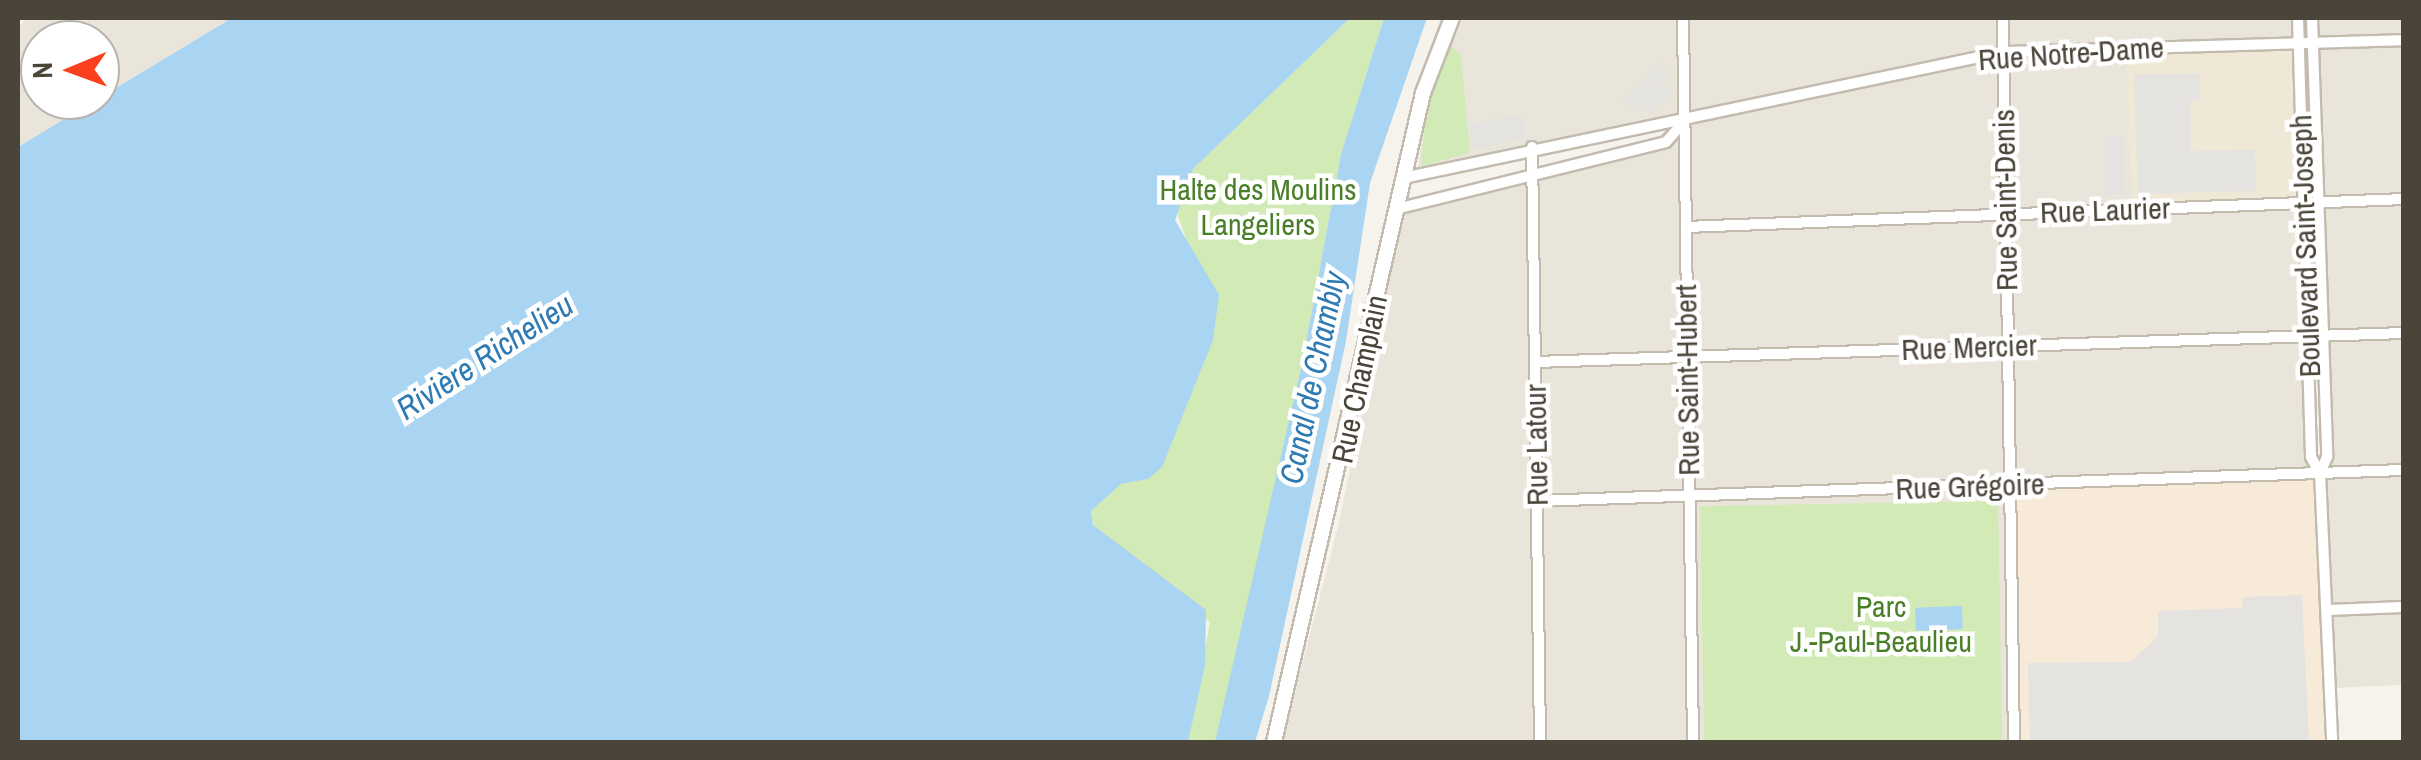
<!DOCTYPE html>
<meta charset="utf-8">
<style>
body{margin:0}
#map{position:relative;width:2421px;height:760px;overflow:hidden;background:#f6f3ec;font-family:"Archivo Narrow",sans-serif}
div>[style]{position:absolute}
.residential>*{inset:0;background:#eae5da}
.commercial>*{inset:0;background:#f7ead8;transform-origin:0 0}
.education>*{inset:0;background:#efe8d6;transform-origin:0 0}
.green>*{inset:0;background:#d2eab5;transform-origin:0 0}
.parking>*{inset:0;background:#e5e3e0;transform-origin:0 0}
.water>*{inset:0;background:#a9d4f2;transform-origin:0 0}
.roads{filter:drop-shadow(2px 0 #c2bbae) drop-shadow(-2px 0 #c2bbae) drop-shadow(0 2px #c2bbae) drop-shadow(0 -2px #c2bbae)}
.minor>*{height:10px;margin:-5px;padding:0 5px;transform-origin:5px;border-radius:5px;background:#fff}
.tertiary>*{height:14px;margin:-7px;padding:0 7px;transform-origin:7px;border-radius:7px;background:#fff}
span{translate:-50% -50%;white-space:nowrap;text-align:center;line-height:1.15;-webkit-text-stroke:9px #fff;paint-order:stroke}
.street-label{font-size:30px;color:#4b4439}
.park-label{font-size:30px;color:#4a7f2a}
.water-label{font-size:32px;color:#2e7ab2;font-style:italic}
.frame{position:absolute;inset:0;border:20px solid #4b4439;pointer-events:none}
.north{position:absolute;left:20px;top:20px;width:100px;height:100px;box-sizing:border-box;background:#fff;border:2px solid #b7b4b0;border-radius:50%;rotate:269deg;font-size:28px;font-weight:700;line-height:40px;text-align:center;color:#4b4439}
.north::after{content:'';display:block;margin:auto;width:35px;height:45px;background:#fc3f1d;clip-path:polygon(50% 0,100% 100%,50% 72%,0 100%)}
</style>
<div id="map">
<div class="residential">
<div style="clip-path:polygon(evenodd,27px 18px,232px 18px,18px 147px,18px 28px,27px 18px,40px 40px,100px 40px,100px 100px,40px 100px,40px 40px)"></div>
<div style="clip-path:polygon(1463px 18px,2298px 18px,2311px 457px,2319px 472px,2327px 457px,2312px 18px,2403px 18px,2403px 685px,2330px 688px,2014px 742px,1282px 742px,1339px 523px,1403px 212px,1665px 142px,1684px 122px,1662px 120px,1418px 169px,1426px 101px)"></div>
</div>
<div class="commercial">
<div style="left:2320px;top:473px;width:269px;height:312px;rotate:87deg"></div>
</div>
<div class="education">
<div style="left:2299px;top:42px;width:161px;height:173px;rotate:88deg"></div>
</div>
<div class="green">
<div style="clip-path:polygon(1350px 18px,1384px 18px,1341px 154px,1302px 364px,1222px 721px,1215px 742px,1188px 742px,1210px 622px,1093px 525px,1091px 511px,1121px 484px,1148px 479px,1187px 241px,1175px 208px,1193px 169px)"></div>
<div style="clip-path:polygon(1448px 43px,1461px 55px,1470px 153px,1421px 166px,1427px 103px)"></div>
<div style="left:1998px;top:501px;width:241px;height:298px;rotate:89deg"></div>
</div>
<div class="parking">
<div style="clip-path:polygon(1658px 63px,1669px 73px,1661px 82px,1673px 93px,1651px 115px,1638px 103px,1631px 109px,1622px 100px)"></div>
<div style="clip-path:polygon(2200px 73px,2201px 100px,2190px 101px,2191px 151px,2255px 150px,2256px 191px,2138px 194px,2134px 75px)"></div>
<div style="left:1522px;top:114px;width:25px;height:55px;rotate:79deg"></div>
<div style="left:2105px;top:136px;width:19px;height:59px"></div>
<div style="clip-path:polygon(2302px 595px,2309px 742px,2030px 742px,2028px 663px,2131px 662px,2158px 636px,2158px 611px,2242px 608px,2243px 597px)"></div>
</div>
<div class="water">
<div style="clip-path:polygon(232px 18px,1350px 18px,1193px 169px,1175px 220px,1219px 295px,1213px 340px,1162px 467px,1148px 479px,1121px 484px,1091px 511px,1093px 525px,1206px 610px,1205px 665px,1188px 742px,18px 742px,18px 147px)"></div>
<div style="clip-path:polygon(1384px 18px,1427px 18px,1370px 183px,1346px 341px,1269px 696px,1255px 742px,1215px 742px,1302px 364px,1341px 154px)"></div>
<div style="left:1962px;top:606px;width:23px;height:47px;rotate:88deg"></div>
</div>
<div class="roads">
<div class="minor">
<div style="left:1683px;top:18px;width:724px;rotate:89.21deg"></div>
<div style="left:2003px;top:18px;width:724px;rotate:89.13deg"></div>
<div style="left:2298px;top:18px;width:439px;rotate:88.3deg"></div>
<div style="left:2311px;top:457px;width:18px;rotate:61deg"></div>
<div style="left:2320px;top:473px;width:269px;rotate:87.4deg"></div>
<div style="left:2312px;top:18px;width:439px;rotate:88deg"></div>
<div style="left:2327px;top:457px;width:17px;rotate:114deg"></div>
<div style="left:1532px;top:147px;width:595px;rotate:89.23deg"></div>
<div style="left:1403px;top:178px;width:613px;rotate:-11.86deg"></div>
<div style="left:2003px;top:52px;width:401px;rotate:-1.7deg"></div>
<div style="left:1396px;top:209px;width:278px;rotate:-13.9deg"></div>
<div style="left:1666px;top:142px;width:28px;rotate:-48deg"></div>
<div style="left:1686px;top:227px;width:719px;rotate:-2.23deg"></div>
<div style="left:1535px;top:362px;width:869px;rotate:-1.91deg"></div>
<div style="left:1537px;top:501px;width:868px;rotate:-2.05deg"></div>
<div style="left:2327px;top:610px;width:77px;rotate:-2.2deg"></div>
</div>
<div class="tertiary">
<div style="left:1274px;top:742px;width:666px;rotate:-77.07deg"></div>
<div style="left:1423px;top:93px;width:80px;rotate:-68.9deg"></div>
</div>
</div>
<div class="street-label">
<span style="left:2071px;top:53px;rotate:-4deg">Rue Notre-Dame</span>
<span style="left:2005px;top:200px;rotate:-91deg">Rue Saint-Denis</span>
<span style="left:2105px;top:210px;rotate:-2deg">Rue Laurier</span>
<span style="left:2305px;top:246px;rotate:-92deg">Boulevard Saint-Joseph</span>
<span style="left:1969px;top:347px;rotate:-2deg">Rue Mercier</span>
<span style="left:1359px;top:379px;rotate:-78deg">Rue Champlain</span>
<span style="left:1687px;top:380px;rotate:-91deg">Rue Saint-Hubert</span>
<span style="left:1536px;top:445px;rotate:-91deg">Rue Latour</span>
<span style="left:1970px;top:486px;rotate:-2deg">Rue Grégoire</span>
</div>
<div class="park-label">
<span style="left:1258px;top:206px">Halte des Moulins<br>Langeliers</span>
<span style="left:1881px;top:623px">Parc<br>J.-Paul-Beaulieu</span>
</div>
<div class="water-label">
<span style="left:485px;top:357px;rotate:-33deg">Rivière Richelieu</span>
<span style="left:1313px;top:378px;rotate:-78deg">Canal de Chambly</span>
</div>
<div class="frame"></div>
<div class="north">N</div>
</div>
